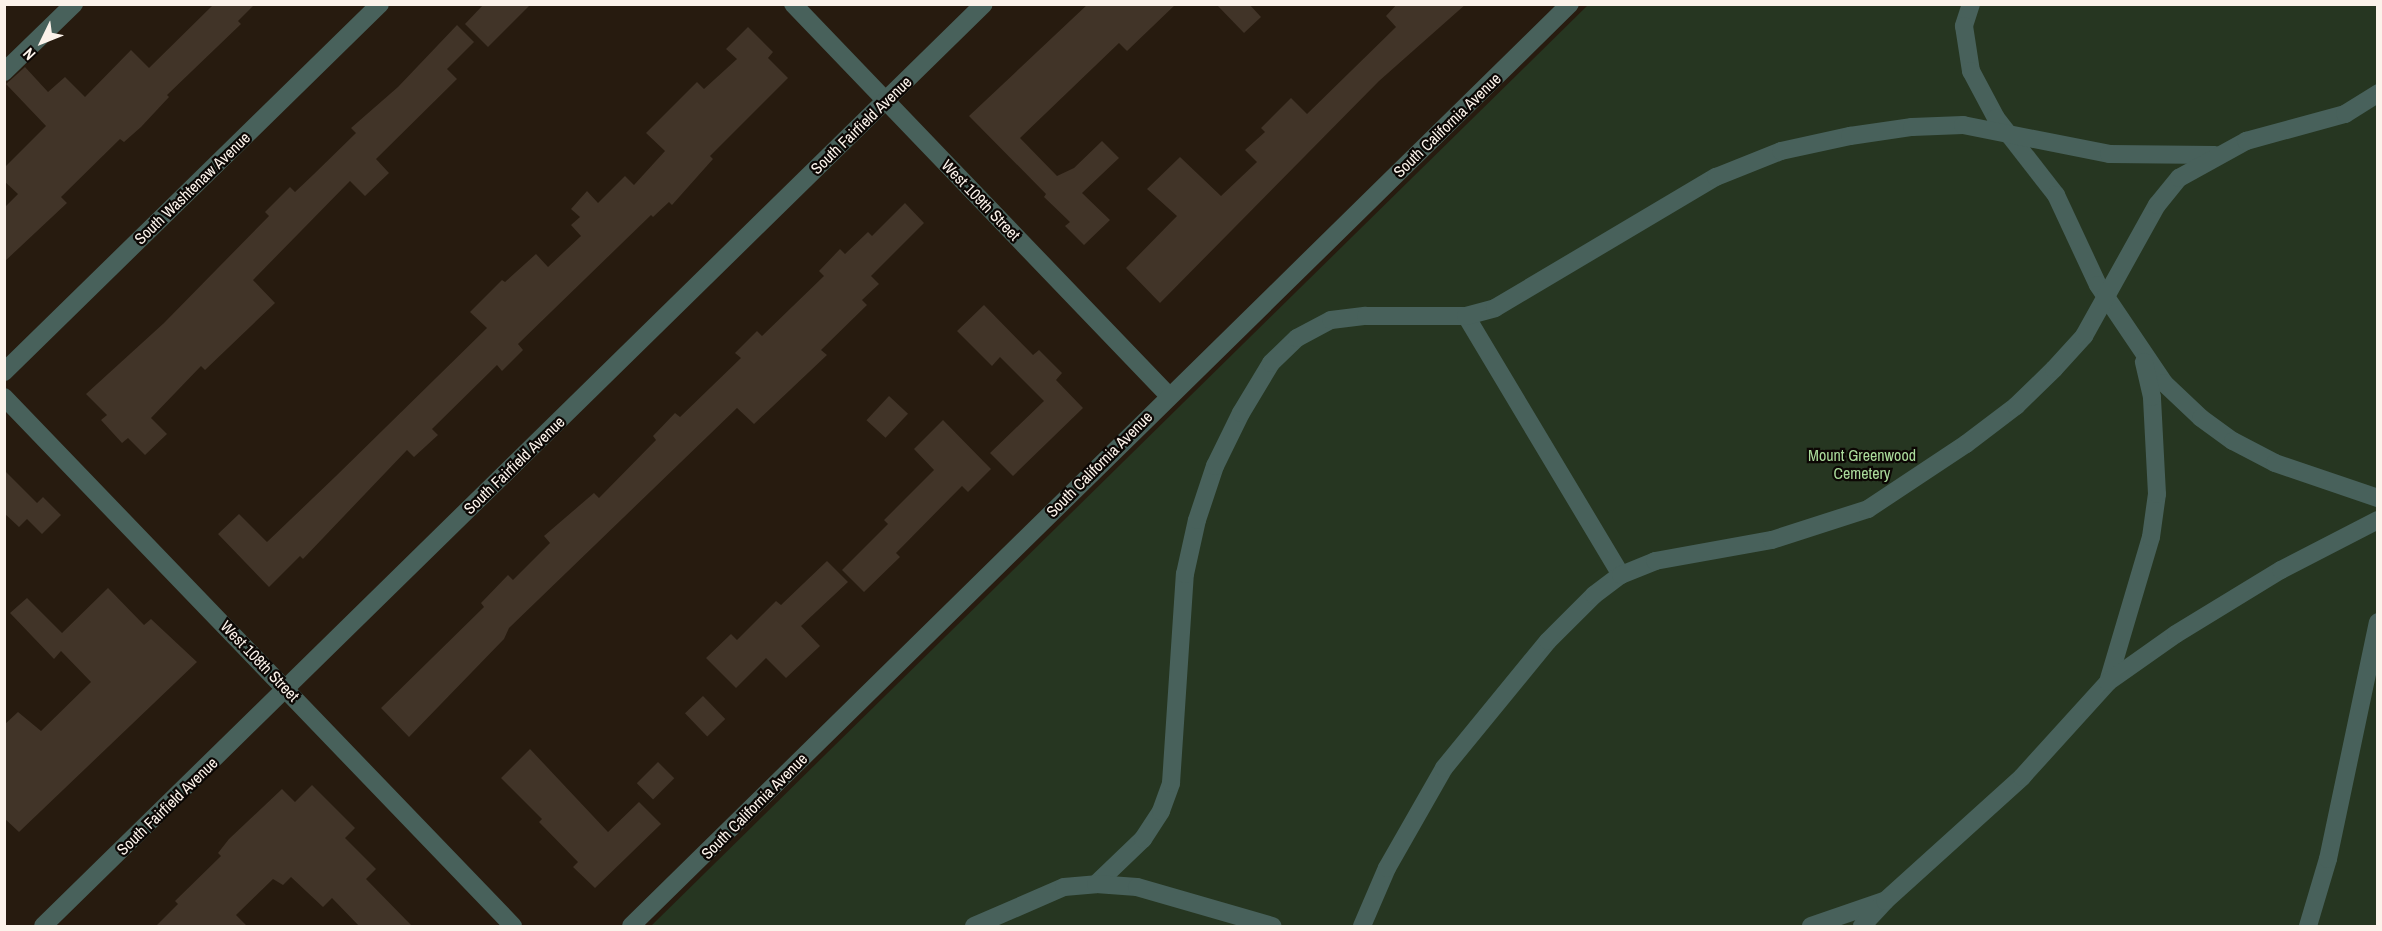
<!DOCTYPE html>
<style>
body{margin:0}
#map{position:relative;width:2382px;height:931px;overflow:hidden;background:#271b0f;font-family:"Archivo Narrow",sans-serif}
div>[style]{position:absolute}
.green>*{inset:0;background:#263621}
.building>*{inset:0;background:#413428;transform-origin:0 0}
.minor>*{height:18px;margin:-9px;padding:0 9px;transform-origin:9px;border-radius:9px;background:#48615b}
span{translate:-50% -50%;white-space:nowrap;text-align:center;line-height:1.15;-webkit-text-stroke:4.5px #0c0704;paint-order:stroke}
.street-label{font-size:16px;color:#fbf2ea}
.park-label{font-size:16px;color:#aadb9b}
.frame{position:absolute;inset:0;border:6px solid #fbf2ea;pointer-events:none}
.north{position:absolute;left:12px;top:12px;width:60px;height:60px;-webkit-text-stroke:4px #0c0704;paint-order:stroke;rotate:227deg;font-size:16px;font-weight:700;line-height:24px;text-align:center;color:#fbf2ea}
.north::after{content:'';display:block;margin:auto;width:21px;height:27px;background:#fbf2ea;clip-path:polygon(50% 0,100% 100%,50% 72%,0 100%)}
</style>
<div id="map">
<div class="green">
<div style="clip-path:polygon(1588px 5px,2377px 5px,2377px 926px,651px 926px)"></div>
</div>
<div class="building">
<div style="clip-path:polygon(214px 4px,255px 4px,238px 21px,241px 24px,167px 95px,169px 97px,141px 127px,124px 142px,120px 139px,61px 197px,67px 203px,4px 262px,4px 208px,18px 194px,4px 181px,4px 168px,46px 126px,6px 84px,25px 67px,48px 92px,65px 77px,85px 97px,131px 50px,149px 68px)"></div>
<div style="clip-path:polygon(484px 4px,531px 4px,488px 47px,465px 24px)"></div>
<div style="clip-path:polygon(1088px 4px,1176px 4px,1127px 51px,1119px 43px,1020px 138px,1057px 176px,1074px 168px,1102px 141px,1119px 158px,1082px 193px,1110px 220px,1084px 245px,1065px 226px,1070px 222px,1044px 197px,1046px 194px,969px 116px)"></div>
<div style="clip-path:polygon(1216px 4px,1249px 4px,1261px 17px,1244px 33px)"></div>
<div style="clip-path:polygon(1397px 4px,1466px 4px,1379px 81px,1160px 303px,1126px 268px,1177px 216px,1147px 189px,1180px 157px,1221px 196px,1257px 162px,1245px 150px,1265px 132px,1261px 128px,1291px 98px,1307px 114px,1396px 27px,1386px 16px)"></div>
<div style="clip-path:polygon(457px 25px,474px 42px,447px 69px,457px 79px,376px 159px,389px 173px,365px 196px,350px 181px,253px 280px,275px 303px,205px 370px,201px 366px,151px 418px,167px 434px,145px 455px,128px 438px,122px 443px,101px 420px,107px 415px,86px 394px,164px 323px,269px 216px,265px 212px,290px 187px,295px 192px,314px 174px,356px 133px,351px 128px,398px 87px)"></div>
<div style="clip-path:polygon(748px 27px,773px 52px,768px 58px,788px 78px,710px 156px,713px 159px,672px 205px,669px 202px,653px 217px,651px 215px,518px 344px,523px 350px,502px 371px,497px 365px,432px 429px,438px 435px,414px 457px,407px 450px,303px 559px,300px 556px,269px 587px,218px 534px,239px 514px,267px 542px,336px 476px,487px 328px,470px 312px,502px 280px,505px 282px,536px 254px,548px 267px,581px 236px,571px 225px,580px 217px,571px 209px,587px 191px,598px 203px,625px 176px,634px 185px,665px 151px,646px 133px,697px 82px,704px 89px,737px 59px,726px 49px)"></div>
<div style="clip-path:polygon(905px 203px,924px 223px,871px 276px,879px 284px,862px 300px,867px 305px,821px 350px,827px 355px,754px 424px,737px 408px,509px 628px,504px 639px,409px 737px,381px 708px,484px 607px,481px 603px,508px 575px,513px 580px,550px 543px,544px 536px,594px 493px,599px 498px,656px 440px,653px 436px,675px 413px,680px 417px,741px 358px,735px 353px,757px 331px,762px 336px,824px 276px,819px 271px,840px 249px,845px 254px,868px 232px,872px 236px)"></div>
<div style="clip-path:polygon(984px 305px,1033px 355px,1039px 350px,1062px 373px,1056px 380px,1083px 408px,1013px 476px,990px 453px,1044px 401px,1000px 357px,992px 366px,957px 331px)"></div>
<div style="left:889px;top:396px;width:26px;height:33px;rotate:43deg"></div>
<div style="clip-path:polygon(943px 420px,991px 469px,968px 492px,962px 486px,896px 553px,900px 557px,864px 592px,842px 570px,888px 524px,884px 520px,934px 470px,914px 449px)"></div>
<div style="clip-path:polygon(4px 470px,37px 503px,43px 497px,61px 515px,42px 534px,27px 519px,19px 527px,4px 513px)"></div>
<div style="clip-path:polygon(827px 561px,848px 582px,801px 626px,820px 646px,786px 678px,766px 658px,736px 688px,706px 658px,731px 634px,737px 640px,776px 601px,781px 605px)"></div>
<div style="clip-path:polygon(108px 588px,144px 625px,151px 619px,197px 662px,19px 832px,4px 818px,4px 725px,18px 712px,41px 731px,91px 682px,61px 651px,54px 659px,10px 613px,27px 598px,62px 633px)"></div>
<div style="left:703px;top:696px;width:32px;height:25px;rotate:46deg"></div>
<div style="clip-path:polygon(530px 749px,608px 832px,639px 802px,661px 824px,595px 888px,573px 867px,578px 862px,539px 822px,542px 819px,501px 778px)"></div>
<div style="left:658px;top:762px;width:23px;height:30px;rotate:45deg"></div>
<div style="clip-path:polygon(312px 785px,355px 828px,345px 838px,376px 869px,366px 879px,413px 927px,360px 927px,332px 898px,323px 907px,291px 877px,283px 885px,273px 879px,236px 915px,248px 927px,155px 927px,178px 904px,175px 901px,221px 856px,218px 853px,229px 839px,282px 789px,295px 802px)"></div>
</div>
<div class="minor">
<div style="left:793px;top:4px;width:543px;rotate:46.19deg"></div>
<div style="left:1971px;top:4px;width:23px;rotate:108deg"></div>
<div style="left:1964px;top:26px;width:46px;rotate:81.2deg"></div>
<div style="left:1971px;top:71px;width:53px;rotate:62deg"></div>
<div style="left:1996px;top:118px;width:98px;rotate:52.1deg"></div>
<div style="left:2056px;top:195px;width:99px;rotate:65deg"></div>
<div style="left:2098px;top:285px;width:118px;rotate:56deg"></div>
<div style="left:2164px;top:383px;width:51px;rotate:43.4deg"></div>
<div style="left:2201px;top:418px;width:39px;rotate:36deg"></div>
<div style="left:2233px;top:441px;width:47px;rotate:27.6deg"></div>
<div style="left:2275px;top:463px;width:109px;rotate:18.8deg"></div>
<div style="left:4px;top:72px;width:98px;rotate:-44.2deg"></div>
<div style="left:1466px;top:316px;width:302px;rotate:59.1deg"></div>
<div style="left:4px;top:372px;width:526px;rotate:-44.38deg"></div>
<div style="left:4px;top:397px;width:734px;rotate:46.1deg"></div>
<div style="left:2108px;top:682px;width:151px;rotate:-73.5deg"></div>
<div style="left:2151px;top:537px;width:43px;rotate:-82.1deg"></div>
<div style="left:2157px;top:494px;width:97px;rotate:-93deg"></div>
<div style="left:2152px;top:397px;width:36px;rotate:-103deg"></div>
<div style="left:1096px;top:884px;width:65px;rotate:-43.8deg"></div>
<div style="left:1143px;top:839px;width:33px;rotate:-57deg"></div>
<div style="left:1161px;top:811px;width:30px;rotate:-70deg"></div>
<div style="left:1171px;top:783px;width:209px;rotate:-86.2deg"></div>
<div style="left:1185px;top:574px;width:55px;rotate:-77.5deg"></div>
<div style="left:1197px;top:520px;width:57px;rotate:-71.6deg"></div>
<div style="left:1215px;top:466px;width:59px;rotate:-63.9deg"></div>
<div style="left:1241px;top:413px;width:58px;rotate:-59deg"></div>
<div style="left:1271px;top:363px;width:36px;rotate:-44deg"></div>
<div style="left:1297px;top:338px;width:38px;rotate:-28deg"></div>
<div style="left:1331px;top:320px;width:35px;rotate:-7deg"></div>
<div style="left:1366px;top:316px;width:100px"></div>
<div style="left:1466px;top:316px;width:30px;rotate:-15deg"></div>
<div style="left:1495px;top:308px;width:257px;rotate:-30.7deg"></div>
<div style="left:1716px;top:177px;width:70px;rotate:-21.8deg"></div>
<div style="left:1781px;top:151px;width:71px;rotate:-12.3deg"></div>
<div style="left:1850px;top:136px;width:63px;rotate:-8.3deg"></div>
<div style="left:1912px;top:127px;width:51px;rotate:-2.2deg"></div>
<div style="left:1963px;top:125px;width:149px;rotate:11.2deg"></div>
<div style="left:2109px;top:154px;width:106px;rotate:0.5deg"></div>
<div style="left:43px;top:926px;width:1317px;rotate:-44.42deg"></div>
<div style="left:631px;top:926px;width:1316px;rotate:-44.48deg"></div>
<div style="left:974px;top:926px;width:98px;rotate:-23.4deg"></div>
<div style="left:1064px;top:887px;width:32px;rotate:-5deg"></div>
<div style="left:1096px;top:884px;width:41px;rotate:4.2deg"></div>
<div style="left:1137px;top:887px;width:141px;rotate:16.1deg"></div>
<div style="left:1362px;top:926px;width:63px;rotate:-66.7deg"></div>
<div style="left:1387px;top:868px;width:115px;rotate:-60.3deg"></div>
<div style="left:1444px;top:768px;width:164px;rotate:-50.7deg"></div>
<div style="left:1548px;top:641px;width:65px;rotate:-45deg"></div>
<div style="left:1594px;top:595px;width:34px;rotate:-37deg"></div>
<div style="left:1621px;top:575px;width:37px;rotate:-22deg"></div>
<div style="left:1655px;top:561px;width:119px;rotate:-10.2deg"></div>
<div style="left:1772px;top:540px;width:101px;rotate:-17.9deg"></div>
<div style="left:1868px;top:509px;width:118px;rotate:-33.6deg"></div>
<div style="left:1966px;top:444px;width:63px;rotate:-37.2deg"></div>
<div style="left:2016px;top:406px;width:53px;rotate:-44.2deg"></div>
<div style="left:2054px;top:369px;width:45px;rotate:-47.7deg"></div>
<div style="left:2084px;top:336px;width:150px;rotate:-60.9deg"></div>
<div style="left:2157px;top:205px;width:35px;rotate:-51deg"></div>
<div style="left:2179px;top:178px;width:77px;rotate:-28.9deg"></div>
<div style="left:2246px;top:141px;width:103px;rotate:-15.3deg"></div>
<div style="left:2345px;top:114px;width:39px;rotate:-32deg"></div>
<div style="left:1811px;top:926px;width:76px;rotate:-19.1deg"></div>
<div style="left:1862px;top:926px;width:34px;rotate:-47deg"></div>
<div style="left:1885px;top:901px;width:185px;rotate:-42.1deg"></div>
<div style="left:2022px;top:777px;width:128px;rotate:-47.8deg"></div>
<div style="left:2108px;top:682px;width:83px;rotate:-35.2deg"></div>
<div style="left:2176px;top:634px;width:123px;rotate:-31.4deg"></div>
<div style="left:2281px;top:570px;width:109px;rotate:-27.3deg"></div>
<div style="left:2308px;top:926px;width:70px;rotate:-73.4deg"></div>
<div style="left:2328px;top:859px;width:242px;rotate:-78.1deg"></div>
</div>
<div class="street-label">
<span style="left:861px;top:125px;rotate:-44deg">South Fairfield Avenue</span>
<span style="left:1447px;top:125px;rotate:-44deg">South California Avenue</span>
<span style="left:192px;top:188px;rotate:-44deg">South Washtenaw Avenue</span>
<span style="left:981px;top:200px;rotate:46deg">West 109th Street</span>
<span style="left:1099px;top:464px;rotate:-45deg">South California Avenue</span>
<span style="left:514px;top:465px;rotate:-44deg">South Fairfield Avenue</span>
<span style="left:260px;top:661px;rotate:46deg">West 108th Street</span>
<span style="left:167px;top:806px;rotate:-44deg">South Fairfield Avenue</span>
<span style="left:754px;top:806px;rotate:-45deg">South California Avenue</span>
</div>
<div class="park-label">
<span style="left:1862px;top:464px">Mount Greenwood<br>Cemetery</span>
</div>
<div class="frame"></div>
<div class="north">N</div>
</div>
